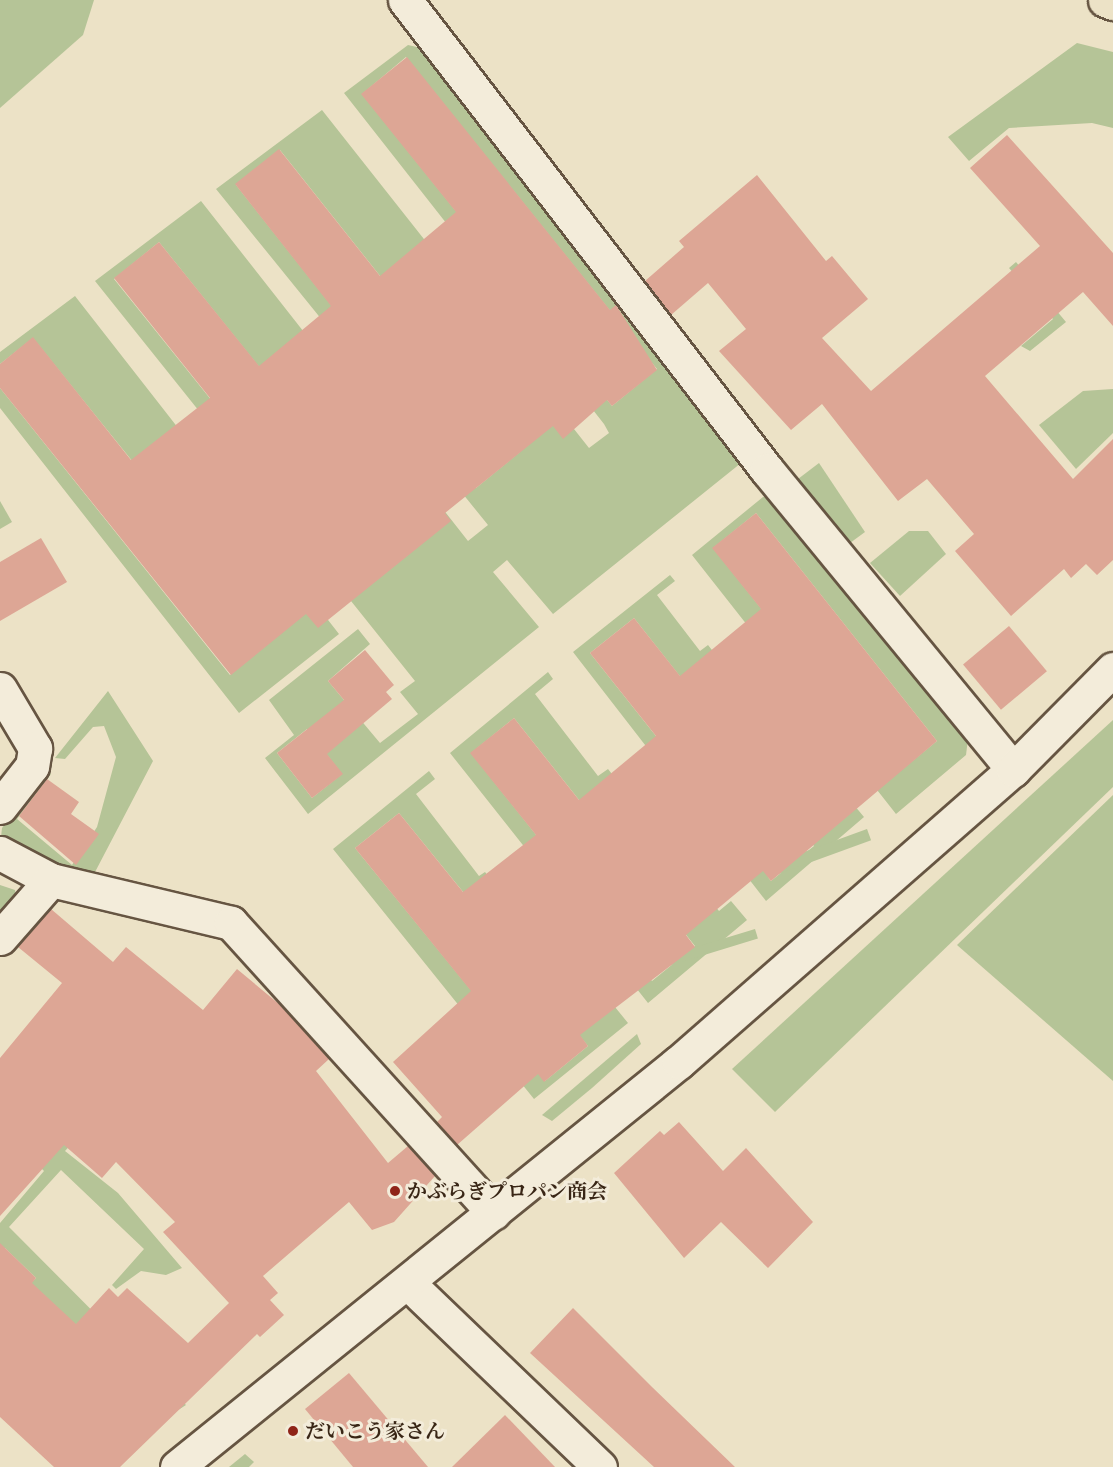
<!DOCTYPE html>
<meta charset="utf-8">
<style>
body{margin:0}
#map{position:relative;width:1113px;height:1467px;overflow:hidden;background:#ece2c6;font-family:"IM FELL Double Pica","Noto Serif JP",serif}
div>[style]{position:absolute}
.green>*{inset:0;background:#b5c497;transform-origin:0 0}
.building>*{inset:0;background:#dda695;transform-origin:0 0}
.roads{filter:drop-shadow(2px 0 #665542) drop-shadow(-2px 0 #665542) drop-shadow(0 2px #665542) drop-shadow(0 -2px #665542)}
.street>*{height:33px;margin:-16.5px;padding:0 16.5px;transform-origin:16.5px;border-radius:16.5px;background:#f3ecda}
.secondary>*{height:33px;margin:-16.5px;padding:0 16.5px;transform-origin:16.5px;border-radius:16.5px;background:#f3ecda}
.primary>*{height:33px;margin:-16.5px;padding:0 16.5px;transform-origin:16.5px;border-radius:16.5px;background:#ece2c6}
.dots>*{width:16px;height:16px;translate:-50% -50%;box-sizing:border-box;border:3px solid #f3ecda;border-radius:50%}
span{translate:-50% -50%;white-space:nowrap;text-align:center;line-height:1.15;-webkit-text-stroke:6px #f3ecda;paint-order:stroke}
.poi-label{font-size:20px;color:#392616;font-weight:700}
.left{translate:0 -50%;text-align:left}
</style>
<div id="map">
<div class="green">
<div style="clip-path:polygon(0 0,94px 0,83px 35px,0 108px)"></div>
<div style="clip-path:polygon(1077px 43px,1113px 52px,1113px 128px,1092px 123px,1009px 128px,969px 161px,948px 137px)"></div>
<div style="clip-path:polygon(evenodd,408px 45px,421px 48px,746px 459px,553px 614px,507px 560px,493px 572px,539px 627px,308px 814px,265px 758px,294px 735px,269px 700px,358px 629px,370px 644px,328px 681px,380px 743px,418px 714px,400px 692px,415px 681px,95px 281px,201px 201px,468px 541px,488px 525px,216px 189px,322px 110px,589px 448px,609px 433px,604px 424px,344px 93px,408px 45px,406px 57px,657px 369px,612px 406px,362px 94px,406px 57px,408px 45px,280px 150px,520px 452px,476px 488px,236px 185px,280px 150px,408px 45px,159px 242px,409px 554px,364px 590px,114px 279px,159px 242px,408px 45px,307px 729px,342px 774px,312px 798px,277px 753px,307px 729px)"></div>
<div style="clip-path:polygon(1016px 262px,1066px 322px,1030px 351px,1021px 346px,1053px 319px,1009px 268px)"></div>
<div style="clip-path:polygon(75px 296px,339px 634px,239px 713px,0 408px,0 388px,230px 675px,275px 638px,33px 338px,0 364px,0 352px)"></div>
<div style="clip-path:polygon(1113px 389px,1113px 433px,1076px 469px,1039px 425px,1083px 391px)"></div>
<div style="clip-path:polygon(819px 463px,865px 532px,850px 543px,798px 479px)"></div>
<div style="clip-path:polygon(evenodd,763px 497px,777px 497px,968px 739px,966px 755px,896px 814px,692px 555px,763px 497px,756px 513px,937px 741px,894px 776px,713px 548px,756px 513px)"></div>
<div style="clip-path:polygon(0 501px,12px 522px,0 529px)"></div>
<div style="clip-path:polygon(909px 531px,928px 531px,946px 554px,900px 596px,870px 563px)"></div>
<div style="clip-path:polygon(evenodd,670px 575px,675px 581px,657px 595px,700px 651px,708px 645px,827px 796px,839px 787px,864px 817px,766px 901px,573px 652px,670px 575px,634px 618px,814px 846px,771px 881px,590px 653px,634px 618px)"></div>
<div style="clip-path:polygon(evenodd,548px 672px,553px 679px,535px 694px,598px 776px,608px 769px,719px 911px,731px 901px,747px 920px,648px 1003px,450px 753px,548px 672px,514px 718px,695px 946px,652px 981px,471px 753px,514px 718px)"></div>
<div style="clip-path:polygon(108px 691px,153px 761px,94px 874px,70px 874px,1px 837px,2px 828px,46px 770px,51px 774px,17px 819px,72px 865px,97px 827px,116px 757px,104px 726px,93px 727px,65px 759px,55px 758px)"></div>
<div style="clip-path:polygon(1113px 720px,1113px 787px,775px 1112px,732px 1069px)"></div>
<div style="clip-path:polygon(evenodd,429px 771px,435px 779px,416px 794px,479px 876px,485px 872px,603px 1016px,615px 1007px,628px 1023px,534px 1099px,333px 849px,429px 771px,399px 813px,588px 1046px,545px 1081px,355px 848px,399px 813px)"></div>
<div style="clip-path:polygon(1113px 795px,1113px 1081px,957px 945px)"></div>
<div style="left:867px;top:829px;width:12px;height:125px;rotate:70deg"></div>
<div style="clip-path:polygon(0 885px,15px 890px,16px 896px,0 914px)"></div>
<div style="left:755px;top:929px;width:10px;height:126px;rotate:73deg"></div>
<div style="clip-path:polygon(637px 1034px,641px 1044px,592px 1088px,552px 1121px,542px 1115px)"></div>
<div style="clip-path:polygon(90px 1124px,65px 1151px,118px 1193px,182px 1268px,166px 1275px,141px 1271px,116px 1289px,112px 1285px,144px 1249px,61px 1170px,9px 1227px,186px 1405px,172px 1414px,0 1344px,0 1316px,36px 1278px,5px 1248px,0 1252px,0 1223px,44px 1171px,17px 1144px)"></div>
<div style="clip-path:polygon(245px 1454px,254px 1462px,249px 1467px,229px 1467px)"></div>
</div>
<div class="building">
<div style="clip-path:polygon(407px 57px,610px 310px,616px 305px,657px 370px,612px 406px,607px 400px,563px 439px,553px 426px,445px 513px,451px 521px,318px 628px,306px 614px,231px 675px,0 388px,0 364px,33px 337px,131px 460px,210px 398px,114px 278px,159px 242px,259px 366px,331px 306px,235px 184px,279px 149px,380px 276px,456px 212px,361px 94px)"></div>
<div style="clip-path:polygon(1007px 135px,1113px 253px,1113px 326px,1083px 292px,985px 376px,1073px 479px,1113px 439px,1113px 560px,1097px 575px,1086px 564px,1071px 578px,1064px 569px,1011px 616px,955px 551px,974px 534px,927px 479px,898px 501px,822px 404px,791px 430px,719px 351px,746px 329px,708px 283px,671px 315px,645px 281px,684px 247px,679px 241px,757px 175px,826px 261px,832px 256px,868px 299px,822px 338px,871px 391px,1040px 246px,970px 168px)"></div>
<div style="clip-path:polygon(756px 513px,937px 741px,771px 881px,763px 871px,686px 935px,695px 947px,580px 1035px,588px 1046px,544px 1082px,538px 1074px,457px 1145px,437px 1122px,442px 1117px,393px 1062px,471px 991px,355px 848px,399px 813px,463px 892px,536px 835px,470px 753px,514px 718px,579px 800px,656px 736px,590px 653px,634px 618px,680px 676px,761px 609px,712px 548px)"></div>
<div style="clip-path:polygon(41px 538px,67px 582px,0 621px,0 562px)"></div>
<div style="left:1009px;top:626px;width:59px;height:60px;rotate:50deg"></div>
<div style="clip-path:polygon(365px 650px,394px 685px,386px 692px,392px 699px,327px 754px,343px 774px,312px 798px,277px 753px,344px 700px,328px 681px)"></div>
<div style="clip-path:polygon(47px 779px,79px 802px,71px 814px,99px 834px,76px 865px,19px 816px)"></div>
<div style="clip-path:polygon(51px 909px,113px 962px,126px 947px,203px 1010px,237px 969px,279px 1004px,329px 1059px,316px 1071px,388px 1163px,408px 1146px,435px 1176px,394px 1222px,372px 1230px,349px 1202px,263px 1276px,278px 1293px,270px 1300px,284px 1315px,260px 1337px,257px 1334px,120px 1467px,54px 1467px,0 1417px,0 1243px,36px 1278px,32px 1283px,76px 1324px,109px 1288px,118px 1297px,127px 1288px,188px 1343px,229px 1303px,163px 1232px,175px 1222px,116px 1162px,102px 1178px,64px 1145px,0 1216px,0 1058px,62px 983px,18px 947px)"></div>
<div style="clip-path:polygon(679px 1122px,723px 1171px,746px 1148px,813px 1222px,768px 1268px,721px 1222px,684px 1258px,614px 1173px,660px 1131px,664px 1135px)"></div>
<div style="clip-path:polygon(573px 1308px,652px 1387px,735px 1467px,654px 1467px,530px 1353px)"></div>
<div style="clip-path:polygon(349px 1373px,428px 1467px,353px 1467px,305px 1409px)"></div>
<div style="clip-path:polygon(505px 1415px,555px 1467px,452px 1467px)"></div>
</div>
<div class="roads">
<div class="street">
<div style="left:405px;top:0;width:593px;rotate:52.4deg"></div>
<div style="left:767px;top:470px;width:388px;rotate:50.6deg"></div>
<div style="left:0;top:689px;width:69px;rotate:59.3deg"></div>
<div style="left:35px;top:748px;width:18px;rotate:99deg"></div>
<div style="left:32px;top:766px;width:52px;rotate:128deg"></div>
<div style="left:0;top:853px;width:58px;rotate:27.9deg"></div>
<div style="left:51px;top:880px;width:185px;rotate:13.4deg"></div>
<div style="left:231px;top:923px;width:391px;rotate:47.8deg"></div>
<div style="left:0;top:938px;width:77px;rotate:-48.7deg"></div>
<div style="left:408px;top:1283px;width:266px;rotate:43.8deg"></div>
</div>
<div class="secondary">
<div style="left:177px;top:1467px;width:645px;rotate:-38.9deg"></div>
<div style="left:679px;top:1062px;width:444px;rotate:-41.2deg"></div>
<div style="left:1013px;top:770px;width:142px;rotate:-45.3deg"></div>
</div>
<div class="primary">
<div style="left:1105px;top:0;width:9px;rotate:21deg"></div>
</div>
</div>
<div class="dots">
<div style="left:395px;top:1191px;background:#8f2418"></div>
<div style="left:293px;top:1431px;background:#8f2418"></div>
</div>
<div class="poi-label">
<span class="left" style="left:407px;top:1191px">かぶらぎプロパン商会</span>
<span class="left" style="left:305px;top:1431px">だいこう家さん</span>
</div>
</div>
